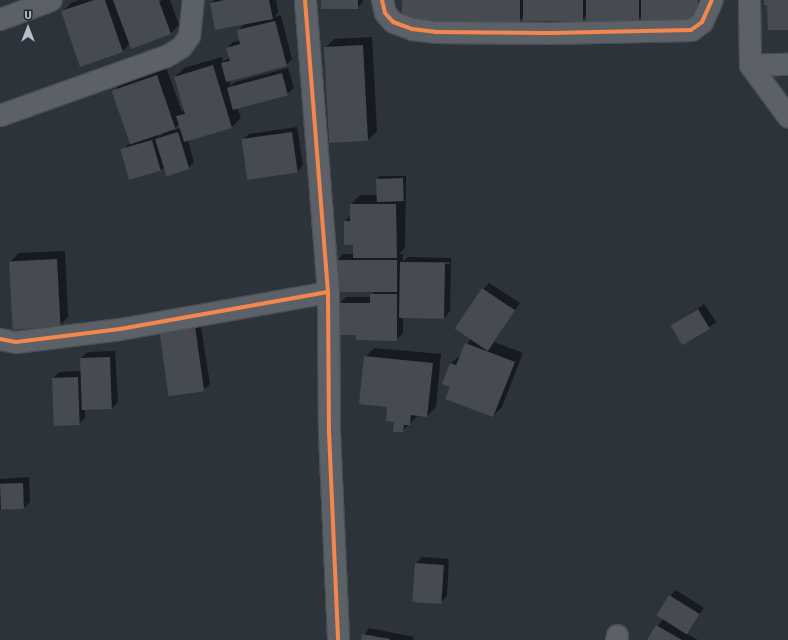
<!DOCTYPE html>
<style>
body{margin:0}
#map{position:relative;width:788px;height:640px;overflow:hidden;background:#2c333a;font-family:"Fira Sans",sans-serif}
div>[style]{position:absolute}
.shadow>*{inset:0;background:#0007;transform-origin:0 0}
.building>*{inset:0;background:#454b51;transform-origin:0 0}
.roads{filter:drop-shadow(1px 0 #4a4f54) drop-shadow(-1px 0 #4a4f54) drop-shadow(0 1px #4a4f54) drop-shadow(0 -1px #4a4f54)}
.minor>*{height:21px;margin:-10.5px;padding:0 10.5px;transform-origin:10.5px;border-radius:10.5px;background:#5c6168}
.cycleway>*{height:4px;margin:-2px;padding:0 2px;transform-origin:2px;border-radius:2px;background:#f5874c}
span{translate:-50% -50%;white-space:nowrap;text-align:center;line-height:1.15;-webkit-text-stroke:4px #1f2935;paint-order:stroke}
.north{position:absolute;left:8px;top:8px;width:40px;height:40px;-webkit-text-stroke:3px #1f2935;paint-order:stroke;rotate:0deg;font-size:11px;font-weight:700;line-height:16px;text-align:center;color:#b7bfca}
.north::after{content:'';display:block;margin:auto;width:14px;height:18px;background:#b7bfca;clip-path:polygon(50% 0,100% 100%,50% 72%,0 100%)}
</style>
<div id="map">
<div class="shadow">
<div style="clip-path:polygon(79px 0,170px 0,179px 25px,170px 34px,130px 43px,123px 51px,81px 65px,62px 12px,71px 3px)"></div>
<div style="clip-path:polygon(evenodd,215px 0,221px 0,217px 3px,232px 0,276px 0,278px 12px,274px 17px,281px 15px,292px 59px,286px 65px,229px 80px,231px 86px,235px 82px,288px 68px,294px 88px,287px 94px,237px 107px,241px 118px,232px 127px,188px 140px,194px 162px,188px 168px,165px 167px,161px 170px,122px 150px,130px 143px,113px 92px,122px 83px,166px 67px,182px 112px,185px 109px,175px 77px,184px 68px,222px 57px,223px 62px,230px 57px,227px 48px,233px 42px,240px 40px,238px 31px,245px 23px,211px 3px,215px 0,179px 124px,181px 128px,173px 130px,179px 124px,215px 0,164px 132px,159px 137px,158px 134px,164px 132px)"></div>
<div style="clip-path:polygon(322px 0,363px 0,363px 2px,357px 8px)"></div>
<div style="clip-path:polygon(403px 0,704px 0,704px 11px,643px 15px,639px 19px,587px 15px,582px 20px,524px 16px,519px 21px)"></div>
<div style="clip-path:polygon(372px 37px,377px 131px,368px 140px,331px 142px,325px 48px,334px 39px)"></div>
<div style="clip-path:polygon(297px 127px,303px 165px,297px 172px,243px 140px,249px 134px)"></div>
<div style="clip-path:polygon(evenodd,380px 176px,406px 176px,405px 248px,399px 254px,403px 254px,403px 261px,408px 257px,451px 258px,450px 311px,444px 318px,403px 317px,403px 333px,396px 340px,357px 334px,340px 303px,346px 297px,371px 297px,374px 291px,337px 261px,343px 254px,354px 254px,354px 244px,345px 222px,351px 215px,351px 204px,360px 195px,377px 195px,377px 179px,380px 176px,406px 262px,450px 262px,450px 264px,406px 264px,406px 262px)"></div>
<div style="clip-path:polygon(65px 251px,68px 317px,59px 326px,10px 262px,19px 253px)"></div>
<div style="clip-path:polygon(489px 283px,520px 303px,494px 342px,523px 353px,502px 407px,493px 416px,451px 387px,451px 363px,461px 355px,471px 338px,483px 289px)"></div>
<div style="left:704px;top:304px;width:22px;height:39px;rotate:56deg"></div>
<div style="clip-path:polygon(200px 321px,210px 384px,203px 390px,160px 331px)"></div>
<div style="clip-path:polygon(374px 348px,441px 354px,436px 407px,427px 416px,419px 415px,402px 431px,365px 357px)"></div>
<div style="clip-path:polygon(115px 351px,118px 402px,112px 408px,85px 409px,85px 418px,79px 424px,54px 424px,53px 378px,59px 372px,82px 371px,81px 358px,88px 352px)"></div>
<div style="clip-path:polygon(29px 477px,30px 502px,24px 508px,0 510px,0 479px)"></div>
<div style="clip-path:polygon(422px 557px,449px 559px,447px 596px,441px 602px,416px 563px)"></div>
<div style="clip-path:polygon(676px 590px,704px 608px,686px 633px,698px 640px,648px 640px,663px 619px,670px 596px)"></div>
<div style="clip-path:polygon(369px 628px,414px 637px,413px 640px,362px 640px)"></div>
</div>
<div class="building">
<div style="clip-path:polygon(94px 0,105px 0,123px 52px,80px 67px,61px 11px)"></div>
<div style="clip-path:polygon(113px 0,162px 0,159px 1px,171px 34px,131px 49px)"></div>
<div style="clip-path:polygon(226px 0,269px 0,273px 19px,215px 30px,210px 3px)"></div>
<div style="left:321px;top:0;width:37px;height:9px"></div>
<div style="left:402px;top:0;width:118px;height:22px"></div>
<div style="left:523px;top:0;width:60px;height:21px"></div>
<div style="left:586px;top:0;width:53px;height:21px"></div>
<div style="left:641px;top:0;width:57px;height:20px"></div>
<div style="clip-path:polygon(764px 0,788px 0,788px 30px,768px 30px,767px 5px,764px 5px)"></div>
<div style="clip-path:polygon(275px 21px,287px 66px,226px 82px,221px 63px,230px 61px,226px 48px,240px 44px,237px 30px)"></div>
<div style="left:363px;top:45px;width:96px;height:39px;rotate:87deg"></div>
<div style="clip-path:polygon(213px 65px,232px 128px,184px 142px,176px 116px,185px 114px,174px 77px)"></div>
<div style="left:282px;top:73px;width:23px;height:57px;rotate:75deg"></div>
<div style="left:157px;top:75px;width:57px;height:48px;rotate:71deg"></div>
<div style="left:178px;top:132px;width:39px;height:24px;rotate:73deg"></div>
<div style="left:292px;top:132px;width:41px;height:51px;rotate:82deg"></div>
<div style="left:152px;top:140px;width:32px;height:33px;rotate:74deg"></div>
<div style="left:403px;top:178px;width:23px;height:27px;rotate:88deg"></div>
<div style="clip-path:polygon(350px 204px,396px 204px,397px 258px,353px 258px,353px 245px,344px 245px,344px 221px,350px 221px)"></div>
<div style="left:57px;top:259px;width:68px;height:48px;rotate:87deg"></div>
<div style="left:336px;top:260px;width:61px;height:32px"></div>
<div style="left:400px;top:262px;width:45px;height:56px;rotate:1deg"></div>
<div style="left:482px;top:288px;width:40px;height:49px;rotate:34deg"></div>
<div style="clip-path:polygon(370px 294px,397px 294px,397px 341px,356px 340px,356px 335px,338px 335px,339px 303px,370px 303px)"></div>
<div style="left:698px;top:309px;width:23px;height:32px;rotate:59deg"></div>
<div style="left:195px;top:326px;width:66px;height:36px;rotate:82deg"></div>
<div style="clip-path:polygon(465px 343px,515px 362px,493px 417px,445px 399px,450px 387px,442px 384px,450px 363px,456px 365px)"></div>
<div style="clip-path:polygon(364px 356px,433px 363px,427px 417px,411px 415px,410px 425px,404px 425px,403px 432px,393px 432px,394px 422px,386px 421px,387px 407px,359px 404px)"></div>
<div style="left:110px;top:357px;width:52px;height:30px;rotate:88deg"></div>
<div style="left:78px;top:377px;width:48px;height:26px;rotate:88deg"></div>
<div style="left:23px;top:483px;width:26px;height:23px;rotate:88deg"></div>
<div style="left:415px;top:563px;width:29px;height:39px;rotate:4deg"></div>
<div style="left:669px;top:595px;width:36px;height:24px;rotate:32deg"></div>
<div style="clip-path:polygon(656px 625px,682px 640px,647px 640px)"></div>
<div style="clip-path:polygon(362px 634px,390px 639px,390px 640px,361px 640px)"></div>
</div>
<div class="roads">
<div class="minor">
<div style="left:305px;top:0;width:293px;rotate:85.5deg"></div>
<div style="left:328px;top:292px;width:140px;rotate:89.6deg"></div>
<div style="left:329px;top:432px;width:208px;rotate:87.5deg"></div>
<div style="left:382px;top:0;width:13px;rotate:77deg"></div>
<div style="left:385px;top:13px;width:12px;rotate:48deg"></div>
<div style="left:393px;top:22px;width:20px;rotate:20deg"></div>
<div style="left:412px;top:29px;width:23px;rotate:7deg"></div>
<div style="left:435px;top:32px;width:115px;rotate:0.5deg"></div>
<div style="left:550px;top:33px;width:141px;rotate:-1.2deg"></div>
<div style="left:691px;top:30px;width:14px;rotate:-36deg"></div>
<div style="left:702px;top:22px;width:24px;rotate:-66deg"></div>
<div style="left:749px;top:0;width:65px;rotate:89.1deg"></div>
<div style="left:750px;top:65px;width:64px;rotate:53.8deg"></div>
<div style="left:0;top:19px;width:54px;rotate:-20.4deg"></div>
<div style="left:750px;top:65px;width:38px;rotate:-2deg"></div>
<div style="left:0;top:115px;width:176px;rotate:-19.6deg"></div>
<div style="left:166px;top:56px;width:17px;rotate:-31deg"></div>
<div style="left:181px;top:47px;width:14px;rotate:-54deg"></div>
<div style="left:189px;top:36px;width:36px;rotate:-84deg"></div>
<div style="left:0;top:339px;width:16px;rotate:11deg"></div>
<div style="left:16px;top:342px;width:105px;rotate:-7.1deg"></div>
<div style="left:120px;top:329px;width:211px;rotate:-10.1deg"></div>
<div style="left:616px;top:640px;width:5px;rotate:-79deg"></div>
</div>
</div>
<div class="cycleway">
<div style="left:305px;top:0;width:293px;rotate:85.5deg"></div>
<div style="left:328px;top:292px;width:140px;rotate:89.6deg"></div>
<div style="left:329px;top:432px;width:208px;rotate:87.5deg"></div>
<div style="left:382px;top:0;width:13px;rotate:77deg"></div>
<div style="left:385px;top:13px;width:12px;rotate:48deg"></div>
<div style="left:393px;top:22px;width:20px;rotate:20deg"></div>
<div style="left:412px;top:29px;width:23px;rotate:7deg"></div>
<div style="left:435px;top:32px;width:115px;rotate:0.5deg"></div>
<div style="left:550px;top:33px;width:141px;rotate:-1.2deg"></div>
<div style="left:691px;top:30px;width:14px;rotate:-36deg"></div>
<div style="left:702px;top:22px;width:24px;rotate:-66deg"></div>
<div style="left:0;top:339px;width:16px;rotate:11deg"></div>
<div style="left:16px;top:342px;width:105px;rotate:-7.1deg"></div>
<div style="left:120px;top:329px;width:211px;rotate:-10.1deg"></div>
</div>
<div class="north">U</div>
</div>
